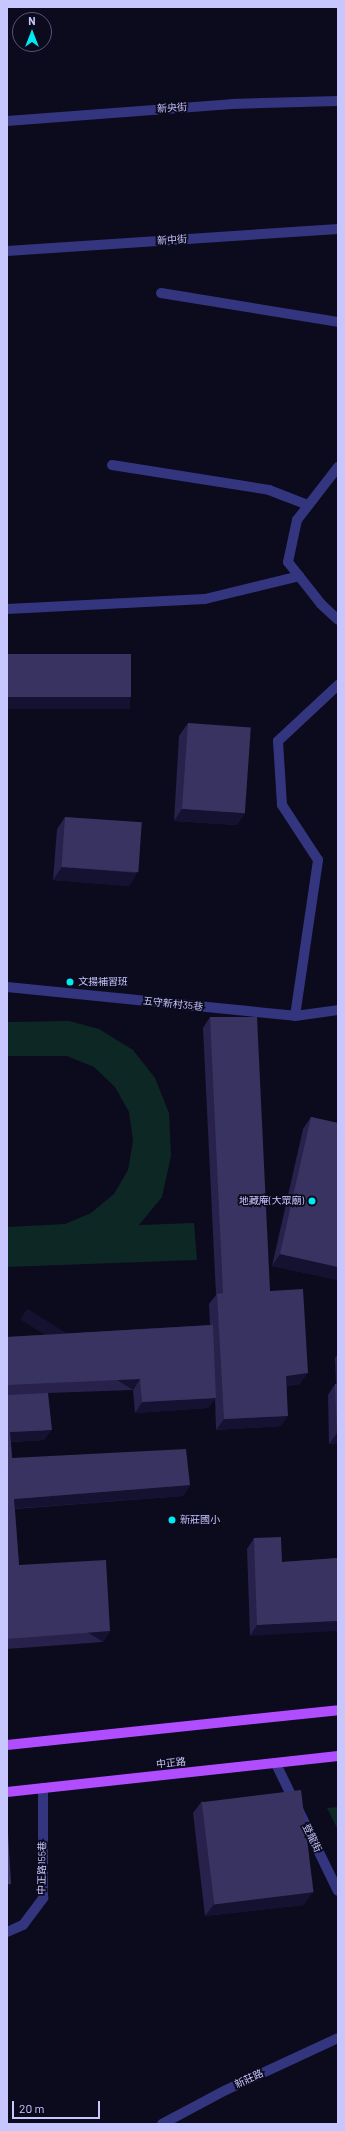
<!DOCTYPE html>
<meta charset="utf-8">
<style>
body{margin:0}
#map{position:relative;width:345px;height:2131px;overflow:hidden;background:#0c0a1d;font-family:Barlow,"Noto Sans TC",sans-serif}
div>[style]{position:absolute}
.green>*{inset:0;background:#0d2724}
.service>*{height:10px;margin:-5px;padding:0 5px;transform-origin:5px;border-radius:5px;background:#33357e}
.minor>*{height:10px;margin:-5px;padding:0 5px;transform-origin:5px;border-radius:5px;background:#33357e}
.primary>*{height:10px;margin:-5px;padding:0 5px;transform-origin:5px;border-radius:5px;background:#af4dff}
.wall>*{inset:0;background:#27214c}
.shaded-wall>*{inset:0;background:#151131;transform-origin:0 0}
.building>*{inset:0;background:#383360;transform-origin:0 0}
.dots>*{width:11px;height:11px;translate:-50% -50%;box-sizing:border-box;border:2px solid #0c0a1d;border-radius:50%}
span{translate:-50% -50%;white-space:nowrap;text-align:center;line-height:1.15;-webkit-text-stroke:3.5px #0c0a1d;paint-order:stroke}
.street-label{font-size:10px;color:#c8c6ff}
.poi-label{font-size:10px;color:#c8c6ff}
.left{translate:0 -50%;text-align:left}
.right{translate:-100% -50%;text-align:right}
.frame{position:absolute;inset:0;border:8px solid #c8c6ff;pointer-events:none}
.north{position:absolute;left:12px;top:12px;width:40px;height:40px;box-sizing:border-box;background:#0c0a1d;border:1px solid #575577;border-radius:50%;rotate:0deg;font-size:11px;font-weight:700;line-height:16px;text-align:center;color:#c8c6ff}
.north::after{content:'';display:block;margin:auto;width:14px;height:18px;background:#00ebf1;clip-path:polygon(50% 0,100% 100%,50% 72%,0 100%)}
.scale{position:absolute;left:12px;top:2101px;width:88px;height:18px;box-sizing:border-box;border:2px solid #c8c6ff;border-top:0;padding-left:5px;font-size:12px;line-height:14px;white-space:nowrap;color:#c8c6ff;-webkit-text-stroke:3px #0c0a1d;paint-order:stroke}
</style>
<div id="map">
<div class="green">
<div style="clip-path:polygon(69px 1021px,99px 1029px,133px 1050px,155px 1078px,169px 1113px,171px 1156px,162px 1197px,139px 1225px,194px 1223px,197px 1260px,7px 1267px,7px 1227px,65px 1224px,91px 1213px,114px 1194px,128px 1170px,133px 1141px,129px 1112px,115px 1087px,94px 1067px,67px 1056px,7px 1056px,7px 1022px)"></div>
<div style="clip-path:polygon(338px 1807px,338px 1830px,327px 1808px)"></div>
</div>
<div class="service">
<div style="left:161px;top:293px;width:179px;rotate:9.3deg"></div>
<div style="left:112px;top:465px;width:159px;rotate:9deg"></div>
<div style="left:269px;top:490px;width:42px;rotate:21deg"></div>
<div style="left:338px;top:467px;width:67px;rotate:127.7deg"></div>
<div style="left:297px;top:520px;width:43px;rotate:102.1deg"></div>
<div style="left:288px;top:562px;width:53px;rotate:51.8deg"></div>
<div style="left:321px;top:604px;width:23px;rotate:43deg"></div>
<div style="left:7px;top:609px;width:198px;rotate:-2.9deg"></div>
<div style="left:205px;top:599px;width:97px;rotate:-13.7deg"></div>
<div style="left:7px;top:987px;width:289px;rotate:5.7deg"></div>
<div style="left:295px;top:1016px;width:43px;rotate:-7.9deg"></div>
<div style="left:295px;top:1016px;width:158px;rotate:-81.6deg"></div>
<div style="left:318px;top:860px;width:66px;rotate:-123.2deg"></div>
<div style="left:282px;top:805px;width:64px;rotate:-93.6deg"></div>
<div style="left:278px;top:741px;width:82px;rotate:-43deg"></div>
<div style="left:7px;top:1932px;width:17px;rotate:-24deg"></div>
<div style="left:23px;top:1925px;width:34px;rotate:-53deg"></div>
<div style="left:43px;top:1898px;width:110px;rotate:-90deg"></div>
</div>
<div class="minor">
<div style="left:7px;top:121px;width:225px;rotate:-4.3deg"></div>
<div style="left:231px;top:104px;width:107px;rotate:-1.6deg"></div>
<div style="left:7px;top:251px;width:332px;rotate:-3.8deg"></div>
<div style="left:276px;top:1764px;width:141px;rotate:64deg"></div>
<div style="left:162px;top:2124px;width:72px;rotate:-28deg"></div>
<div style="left:226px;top:2090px;width:123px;rotate:-24.9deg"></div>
</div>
<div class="primary">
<div style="left:7px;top:1745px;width:333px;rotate:-6deg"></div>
<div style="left:7px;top:1792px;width:333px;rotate:-6.2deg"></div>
</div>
<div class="wall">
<div style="clip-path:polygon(188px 723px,237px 825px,174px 821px,179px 736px)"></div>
<div style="clip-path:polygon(65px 817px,137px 873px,129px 886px,53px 880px,57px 829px)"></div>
<div style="clip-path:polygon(210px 1017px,270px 1291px,300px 1384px,287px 1386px,281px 1426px,216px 1430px,215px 1399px,208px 1408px,135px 1413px,133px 1390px,48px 1393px,44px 1440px,11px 1442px,12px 1458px,190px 1485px,183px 1496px,15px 1509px,19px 1565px,110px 1631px,103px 1642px,7px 1649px,7px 1337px,210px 1325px,209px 1304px,216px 1295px,203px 1028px)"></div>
<div style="clip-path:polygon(311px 1117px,338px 1123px,338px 1280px,272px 1266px,303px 1129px)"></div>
<div style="clip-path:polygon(338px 1354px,338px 1443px,329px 1444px,328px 1395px,335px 1384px,336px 1384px,335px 1358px)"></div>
<div style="clip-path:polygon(254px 1538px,282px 1562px,338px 1558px,250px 1636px,247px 1549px)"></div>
<div style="clip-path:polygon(202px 1801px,304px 1905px,205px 1916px,193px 1813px)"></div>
</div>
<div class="shaded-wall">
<div style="left:7px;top:697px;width:123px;height:12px"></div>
<div style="clip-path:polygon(182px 809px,246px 813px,237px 825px,174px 821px)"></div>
<div style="clip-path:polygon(62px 867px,137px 873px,129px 886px,53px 880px)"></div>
<div style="clip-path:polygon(280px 1254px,338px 1267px,338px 1280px,272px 1266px)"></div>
<div style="clip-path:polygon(308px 1373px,300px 1384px,279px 1387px,286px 1376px)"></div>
<div style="left:140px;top:1379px;width:13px;height:133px;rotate:122deg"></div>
<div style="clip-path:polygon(216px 1398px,208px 1408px,135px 1413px,142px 1402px)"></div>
<div style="clip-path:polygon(288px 1416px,281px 1426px,216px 1430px,224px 1419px)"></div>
<div style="clip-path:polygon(52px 1430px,44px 1440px,7px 1442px,10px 1432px)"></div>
<div style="clip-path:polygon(337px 1433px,338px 1433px,338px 1443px,329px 1444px)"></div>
<div style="clip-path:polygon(190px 1485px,183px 1496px,7px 1509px,14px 1499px)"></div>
<div style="clip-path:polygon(338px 1621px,338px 1631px,250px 1636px,257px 1625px)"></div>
<div style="left:110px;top:1631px;width:13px;height:103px;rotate:122deg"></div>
<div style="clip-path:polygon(7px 1884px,11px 1884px,7px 1889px)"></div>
<div style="clip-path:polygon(313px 1892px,304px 1905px,205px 1916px,214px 1904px)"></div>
</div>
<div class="building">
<div style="left:7px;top:654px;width:124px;height:43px"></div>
<div style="left:188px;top:723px;width:63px;height:86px;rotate:4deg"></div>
<div style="left:65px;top:817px;width:77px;height:50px;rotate:4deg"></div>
<div style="clip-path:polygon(210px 1017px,257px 1017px,270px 1291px,303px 1289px,308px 1373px,286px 1376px,288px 1416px,224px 1419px,217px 1294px,223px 1293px)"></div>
<div style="clip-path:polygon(311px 1117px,338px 1123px,338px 1267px,280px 1254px)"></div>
<div style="clip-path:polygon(213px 1325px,216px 1398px,142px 1402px,140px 1379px,7px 1385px,7px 1337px)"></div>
<div style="clip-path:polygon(335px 1384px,338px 1384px,338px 1433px,337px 1433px)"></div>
<div style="clip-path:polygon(48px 1393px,52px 1430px,10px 1432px,12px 1458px,186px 1449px,190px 1485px,14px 1499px,19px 1565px,106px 1560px,110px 1631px,7px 1639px,7px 1395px)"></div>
<div style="clip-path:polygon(281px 1537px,282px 1562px,338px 1558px,338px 1621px,257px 1625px,254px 1538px)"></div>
<div style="left:301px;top:1790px;width:103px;height:100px;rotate:83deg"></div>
<div style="clip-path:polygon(7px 1815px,11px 1884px,7px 1884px)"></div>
</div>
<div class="dots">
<div style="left:70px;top:982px;background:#00ebf1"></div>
<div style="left:312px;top:1201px;background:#00ebf1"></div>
<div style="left:172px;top:1520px;background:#00ebf1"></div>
</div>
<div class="street-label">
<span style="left:172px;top:108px;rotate:-4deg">新央街</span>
<span style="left:172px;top:240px;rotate:-4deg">新中街</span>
<span style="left:173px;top:1004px;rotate:6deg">五守新村35巷</span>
<span style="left:171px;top:1763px;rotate:-6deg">中正路</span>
<span style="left:312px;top:1838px;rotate:64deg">登龍街</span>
<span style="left:42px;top:1868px;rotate:-89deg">中正路155巷</span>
<span style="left:249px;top:2079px;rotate:-25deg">新莊路</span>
</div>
<div class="poi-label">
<span class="left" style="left:78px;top:982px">文揚補習班</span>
<span class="right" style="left:304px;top:1201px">地藏庵(大眾廟)</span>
<span class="left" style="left:180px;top:1520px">新莊國小</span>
</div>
<div class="frame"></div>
<div class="north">N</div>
<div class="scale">20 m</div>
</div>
